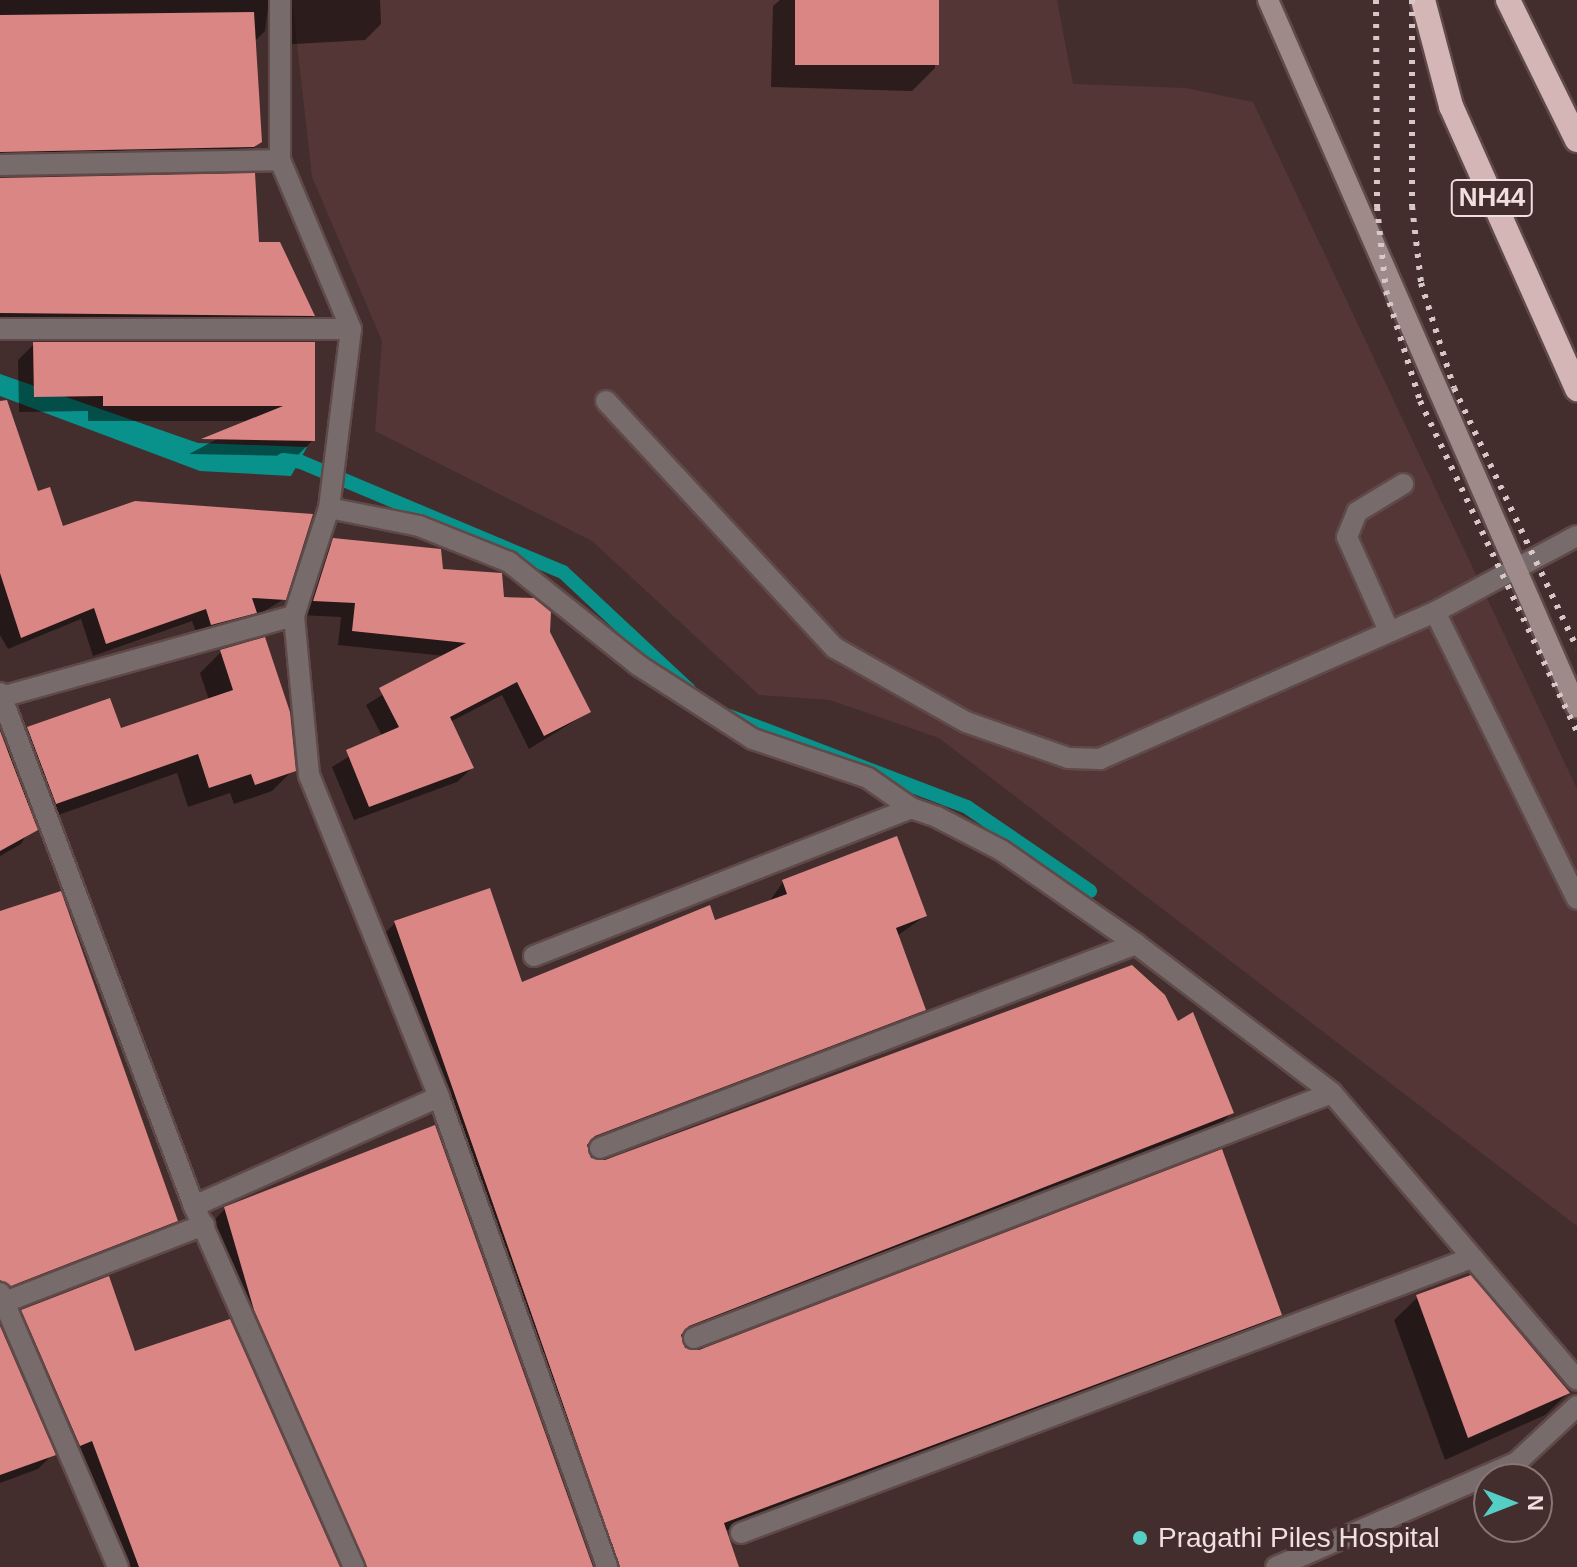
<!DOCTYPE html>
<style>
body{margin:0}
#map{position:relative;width:1577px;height:1567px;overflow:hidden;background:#442e2d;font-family:Arial,sans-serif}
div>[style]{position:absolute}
.built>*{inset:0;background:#533635}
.water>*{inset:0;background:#08928b}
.shadow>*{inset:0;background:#0007}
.stream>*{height:14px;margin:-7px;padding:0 7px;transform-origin:7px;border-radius:7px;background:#08928b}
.building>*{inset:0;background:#d98684;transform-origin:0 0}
.roads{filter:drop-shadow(2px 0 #5f4a49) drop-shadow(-2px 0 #5f4a49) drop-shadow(0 2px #5f4a49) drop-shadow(0 -2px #5f4a49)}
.lane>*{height:20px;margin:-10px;padding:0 10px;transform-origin:10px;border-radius:10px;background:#776c6b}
.street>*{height:20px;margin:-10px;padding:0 10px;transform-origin:10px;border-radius:10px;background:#776c6b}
.secondary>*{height:20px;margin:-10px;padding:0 10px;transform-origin:10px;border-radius:10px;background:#9d8a89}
.highway>*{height:24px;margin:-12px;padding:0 12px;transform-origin:12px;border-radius:12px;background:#d3b6b5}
.rail>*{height:6px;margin-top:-3px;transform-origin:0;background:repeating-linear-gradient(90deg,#d7c7c6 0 4px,transparent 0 12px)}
.dots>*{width:22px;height:22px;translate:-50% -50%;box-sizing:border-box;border:4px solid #442e2d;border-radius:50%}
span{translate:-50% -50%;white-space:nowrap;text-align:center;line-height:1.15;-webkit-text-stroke:8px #442e2d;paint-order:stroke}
.shield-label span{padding:2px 6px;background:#442e2d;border:2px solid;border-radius:6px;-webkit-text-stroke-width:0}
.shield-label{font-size:26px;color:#efe0df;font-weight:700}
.poi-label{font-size:28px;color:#efe0df}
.left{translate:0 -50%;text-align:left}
.north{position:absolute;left:1473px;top:1463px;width:80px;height:80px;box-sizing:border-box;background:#442e2d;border:2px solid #887574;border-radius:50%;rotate:90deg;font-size:22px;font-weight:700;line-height:32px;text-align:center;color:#efe0df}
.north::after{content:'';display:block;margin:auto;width:28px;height:36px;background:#55cec5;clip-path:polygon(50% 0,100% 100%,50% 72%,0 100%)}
</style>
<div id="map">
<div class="built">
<div style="clip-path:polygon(292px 0,1057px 0,1073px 84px,1186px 88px,1253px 102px,1577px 789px,1577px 1226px,939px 738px,830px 700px,759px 695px,592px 541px,375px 431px,382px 341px,312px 177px)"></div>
</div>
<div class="water">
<div style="clip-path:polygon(0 374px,198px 443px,307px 447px,291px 476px,200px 471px,0 396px)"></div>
</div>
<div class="shadow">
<div style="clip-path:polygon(0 0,380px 0,381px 24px,365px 40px,278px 45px,276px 10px,268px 8px,265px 31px,253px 43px,260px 142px,244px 158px,0 167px)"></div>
<div style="clip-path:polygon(780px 0,937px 0,935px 68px,912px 91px,771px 87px,773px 6px)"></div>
<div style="clip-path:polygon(0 180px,257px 244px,313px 316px,297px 331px,0 330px)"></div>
<div style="clip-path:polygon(34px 344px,313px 344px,313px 440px,297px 456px,189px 454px,251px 421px,88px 421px,88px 411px,19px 412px,18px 360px)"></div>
<div style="clip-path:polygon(0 412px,37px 494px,62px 529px,284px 599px,241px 625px,198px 637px,192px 621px,93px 656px,81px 619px,8px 649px,0 635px)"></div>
<div style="clip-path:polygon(334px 540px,441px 571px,502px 599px,548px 632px,589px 712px,529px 749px,502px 695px,450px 722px,472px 768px,457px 782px,354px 820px,332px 767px,382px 736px,366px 705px,445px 656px,338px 645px,341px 617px,299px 615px,319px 555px)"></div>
<div style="clip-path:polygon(221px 652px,293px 770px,272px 791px,234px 804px,230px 793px,188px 807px,177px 773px,33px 824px,21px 844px,0 856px,0 735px,6px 751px,28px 729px,119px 730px,209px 700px,200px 673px)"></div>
<div style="clip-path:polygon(783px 882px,925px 916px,897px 936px,924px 1009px,908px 1025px,586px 1148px,590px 1159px,1231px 1113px,1216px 1129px,680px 1338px,684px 1349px,1280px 1315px,1264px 1330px,725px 1531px,737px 1567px,600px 1567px,380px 938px,395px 923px,521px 984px,769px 902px)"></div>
<div style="clip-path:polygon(0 913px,176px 1221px,160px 1236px,19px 1291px,0 1235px)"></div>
<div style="clip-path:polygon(226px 1208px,591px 1567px,346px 1567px,210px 1224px)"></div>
<div style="clip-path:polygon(1418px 1297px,1568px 1393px,1545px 1415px,1445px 1460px,1394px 1320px)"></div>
<div style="clip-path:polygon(29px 1325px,134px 1353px,338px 1567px,120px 1567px,13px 1342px)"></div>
<div style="clip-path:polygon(0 1337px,53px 1454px,38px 1469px,0 1483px)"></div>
</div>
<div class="stream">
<div style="left:283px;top:460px;width:18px;rotate:6deg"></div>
<div style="left:301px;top:462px;width:284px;rotate:22.8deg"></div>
<div style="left:563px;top:572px;width:173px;rotate:43.1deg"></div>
<div style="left:729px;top:716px;width:255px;rotate:20.9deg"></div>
<div style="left:967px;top:807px;width:149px;rotate:34.3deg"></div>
</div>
<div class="building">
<div style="left:795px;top:0;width:144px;height:65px"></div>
<div style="clip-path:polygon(254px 12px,262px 142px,254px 147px,0 152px,0 15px)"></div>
<div style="clip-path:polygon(255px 173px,259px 242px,280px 242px,315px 316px,0 313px,0 178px)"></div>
<div style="clip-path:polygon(33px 342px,315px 342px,315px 441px,201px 439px,283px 406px,103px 406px,103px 396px,34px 397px)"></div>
<div style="clip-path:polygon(7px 400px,38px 491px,50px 487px,63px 526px,135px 501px,313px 514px,286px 600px,252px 598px,257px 613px,211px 625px,206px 609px,106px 644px,94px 608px,21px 638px,0 573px,0 401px)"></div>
<div style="clip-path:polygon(333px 538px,441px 549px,443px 569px,502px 573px,504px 597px,534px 598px,551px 612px,550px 632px,591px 712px,544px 736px,517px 682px,450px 717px,474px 768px,369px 807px,346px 750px,399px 727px,379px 688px,466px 643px,352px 631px,355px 603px,313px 601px)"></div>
<div style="clip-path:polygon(265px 637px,290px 712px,296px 771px,255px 785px,251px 774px,209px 788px,198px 754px,56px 804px,27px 727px,110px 698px,121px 728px,233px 690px,220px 650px)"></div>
<div style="clip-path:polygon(0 731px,38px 830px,0 851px)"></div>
<div style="clip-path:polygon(897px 836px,927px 916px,896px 928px,926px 1010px,595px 1136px,587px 1145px,591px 1158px,605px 1160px,1132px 965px,1165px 995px,1178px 1021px,1193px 1012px,1234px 1113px,689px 1326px,681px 1335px,685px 1348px,699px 1350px,1222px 1149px,1282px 1315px,724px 1523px,739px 1567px,620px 1567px,394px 921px,490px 888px,522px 982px,710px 905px,715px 920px,787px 894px,782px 880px)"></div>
<div style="clip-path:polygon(61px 891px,178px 1221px,11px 1286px,0 1280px,0 911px)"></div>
<div style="clip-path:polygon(435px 1125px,593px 1567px,367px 1567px,254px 1310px,224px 1207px)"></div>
<div style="clip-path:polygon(1471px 1275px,1570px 1393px,1468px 1438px,1416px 1295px)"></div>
<div style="clip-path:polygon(109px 1276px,135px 1351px,230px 1319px,340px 1567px,139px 1567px,92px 1441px,80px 1446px,21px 1310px)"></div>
<div style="clip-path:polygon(0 1326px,56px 1455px,0 1475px)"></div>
</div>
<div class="roads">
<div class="lane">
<div style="left:606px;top:401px;width:337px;rotate:47.2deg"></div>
<div style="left:835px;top:648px;width:150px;rotate:29.5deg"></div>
<div style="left:966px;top:722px;width:108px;rotate:19.4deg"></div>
<div style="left:1068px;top:758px;width:32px;rotate:2deg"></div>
<div style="left:1100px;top:759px;width:366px;rotate:-23.7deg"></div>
<div style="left:1435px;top:612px;width:161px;rotate:-28.2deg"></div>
<div style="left:1435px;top:612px;width:320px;rotate:63.7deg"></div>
<div style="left:1389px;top:631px;width:103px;rotate:-114.1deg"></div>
<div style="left:1347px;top:537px;width:27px;rotate:-68deg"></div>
<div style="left:1357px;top:512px;width:54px;rotate:-31.3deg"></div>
</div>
<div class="street">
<div style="left:280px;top:0;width:160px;rotate:90deg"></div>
<div style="left:280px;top:160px;width:183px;rotate:67.2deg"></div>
<div style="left:351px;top:329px;width:180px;rotate:97deg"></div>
<div style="left:329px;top:508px;width:114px;rotate:108deg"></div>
<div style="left:294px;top:616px;width:160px;rotate:84.6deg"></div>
<div style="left:309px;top:775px;width:347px;rotate:68deg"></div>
<div style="left:439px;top:1097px;width:499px;rotate:70.3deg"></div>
<div style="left:0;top:165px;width:280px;rotate:-1deg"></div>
<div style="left:0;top:329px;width:351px"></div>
<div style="left:329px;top:508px;width:92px;rotate:11.3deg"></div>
<div style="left:419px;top:526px;width:97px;rotate:21.8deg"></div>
<div style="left:509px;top:562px;width:165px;rotate:38.6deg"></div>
<div style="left:638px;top:665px;width:137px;rotate:32.8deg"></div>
<div style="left:753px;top:739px;width:121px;rotate:18.7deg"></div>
<div style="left:868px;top:778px;width:52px;rotate:34.9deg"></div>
<div style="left:0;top:693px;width:548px;rotate:69.29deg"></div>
<div style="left:194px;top:1206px;width:395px;rotate:66.1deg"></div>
<div style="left:1px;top:697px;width:304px;rotate:-15.5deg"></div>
<div style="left:534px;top:956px;width:405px;rotate:-21.4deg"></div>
<div style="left:911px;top:808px;width:28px;rotate:19deg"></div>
<div style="left:937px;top:817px;width:72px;rotate:27.3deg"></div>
<div style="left:1001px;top:850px;width:165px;rotate:34.8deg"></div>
<div style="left:1136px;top:944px;width:246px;rotate:37.2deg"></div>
<div style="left:1332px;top:1093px;width:377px;rotate:49.5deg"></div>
<div style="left:600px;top:1148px;width:574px;rotate:-20.84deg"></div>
<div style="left:194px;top:1206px;width:268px;rotate:-24deg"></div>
<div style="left:0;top:1293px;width:298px;rotate:66.7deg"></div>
<div style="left:0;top:1304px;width:219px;rotate:-21.2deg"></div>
<div style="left:694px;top:1338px;width:683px;rotate:-21.01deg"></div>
<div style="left:741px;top:1533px;width:778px;rotate:-20.63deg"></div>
<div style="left:1276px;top:1567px;width:263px;rotate:-23.5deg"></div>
<div style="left:1517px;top:1462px;width:82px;rotate:-43deg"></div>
</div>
<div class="secondary">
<div style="left:1268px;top:0;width:772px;rotate:66.42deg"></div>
</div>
<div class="highway">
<div style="left:1423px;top:0;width:110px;rotate:75.2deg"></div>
<div style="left:1451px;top:106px;width:310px;rotate:66deg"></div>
<div style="left:1508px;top:0;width:156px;rotate:63.8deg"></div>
</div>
</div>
<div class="rail">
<div style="left:1376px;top:0;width:207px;rotate:89.7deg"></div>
<div style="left:1377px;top:207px;width:84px;rotate:83.9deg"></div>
<div style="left:1386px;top:291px;width:115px;rotate:72.8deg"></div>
<div style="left:1420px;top:401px;width:365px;rotate:64.6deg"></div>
<div style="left:1412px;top:0;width:206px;rotate:90deg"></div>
<div style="left:1412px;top:206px;width:78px;rotate:83.3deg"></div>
<div style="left:1421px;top:283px;width:110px;rotate:72.6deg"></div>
<div style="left:1454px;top:388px;width:288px;rotate:64.7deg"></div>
</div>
<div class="dots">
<div style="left:1140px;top:1538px;background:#55cec5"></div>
</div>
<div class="shield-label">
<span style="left:1492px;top:198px">NH44</span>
</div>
<div class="poi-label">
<span class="left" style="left:1158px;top:1538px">Pragathi Piles Hospital</span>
</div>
<div class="north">N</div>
</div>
